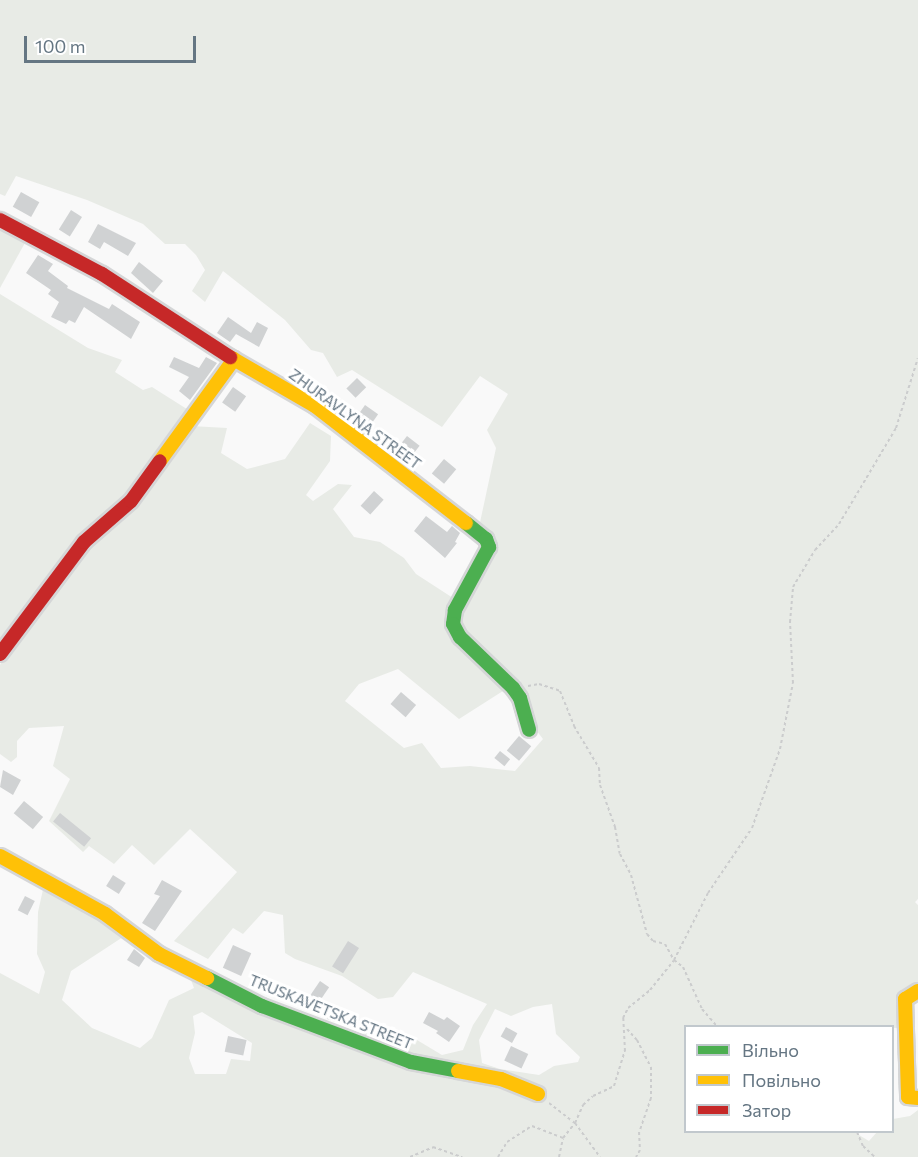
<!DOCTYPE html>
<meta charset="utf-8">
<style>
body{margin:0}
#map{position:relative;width:918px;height:1157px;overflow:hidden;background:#f9f9f9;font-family:Commissioner,sans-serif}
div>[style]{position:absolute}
.green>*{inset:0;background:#e8ebe6}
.building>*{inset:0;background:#d0d2d3;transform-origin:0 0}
.path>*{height:2px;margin-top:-1px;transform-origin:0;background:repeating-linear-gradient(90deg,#cbcccd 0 3px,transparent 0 6px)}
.roads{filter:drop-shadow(2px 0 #d5d6d7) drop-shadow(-2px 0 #d5d6d7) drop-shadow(0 2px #d5d6d7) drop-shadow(0 -2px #d5d6d7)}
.fast>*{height:14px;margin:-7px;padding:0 7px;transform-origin:7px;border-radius:7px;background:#4caf50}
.slow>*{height:14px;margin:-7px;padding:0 7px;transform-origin:7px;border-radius:7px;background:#ffc107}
.jam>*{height:14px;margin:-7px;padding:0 7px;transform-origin:7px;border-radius:7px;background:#c62828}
span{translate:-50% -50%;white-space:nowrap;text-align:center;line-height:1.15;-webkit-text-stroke:6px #fff;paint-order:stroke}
.street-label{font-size:15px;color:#657683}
.legend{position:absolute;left:684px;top:1025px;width:210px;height:108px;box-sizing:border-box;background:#fff;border:2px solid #c1c8cd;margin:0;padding:8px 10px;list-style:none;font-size:18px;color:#657683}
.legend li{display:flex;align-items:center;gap:12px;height:30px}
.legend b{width:30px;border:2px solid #c1c8cd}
.scale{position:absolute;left:24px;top:36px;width:172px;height:27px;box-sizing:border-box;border:3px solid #657683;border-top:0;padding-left:8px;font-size:18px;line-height:21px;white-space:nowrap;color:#657683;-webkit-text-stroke:4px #fff;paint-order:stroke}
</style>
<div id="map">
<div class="green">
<div style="clip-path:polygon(evenodd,0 0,918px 0,918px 899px,915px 902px,918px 905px,918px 991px,906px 1028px,686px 1026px,686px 1132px,854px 1132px,869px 1141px,877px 1132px,892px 1132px,893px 1119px,910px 1116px,918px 1110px,918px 1157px,0 1157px,0 973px,39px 994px,45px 972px,37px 954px,38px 912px,44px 885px,126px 935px,71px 971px,62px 1000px,92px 1028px,140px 1048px,152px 1038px,169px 1000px,194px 988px,189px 975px,336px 1039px,379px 1028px,412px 1037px,442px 1055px,463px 1050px,473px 1025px,487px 1004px,413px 972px,393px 997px,378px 999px,342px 976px,295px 959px,285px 953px,283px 915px,264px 911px,243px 934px,233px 928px,208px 959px,174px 941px,237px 872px,190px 829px,154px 865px,132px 845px,114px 864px,89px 846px,83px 852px,49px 821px,70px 779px,53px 766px,64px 726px,29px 728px,17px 741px,17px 757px,11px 762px,0 754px,0 665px,31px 598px,0 638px,0 294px,88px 348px,122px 360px,115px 372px,143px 390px,152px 387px,190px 411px,191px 426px,227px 428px,221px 453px,247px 469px,285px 459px,310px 423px,331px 436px,330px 461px,306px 495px,313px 501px,338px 484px,352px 485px,333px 509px,354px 537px,380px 542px,404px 558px,416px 574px,453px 598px,484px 546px,479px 527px,496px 448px,487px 430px,508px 394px,480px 376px,442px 427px,352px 370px,337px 377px,323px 353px,311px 350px,285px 320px,223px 271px,205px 302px,192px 291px,205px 270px,196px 255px,185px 244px,165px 244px,143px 224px,87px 200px,16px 176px,5px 196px,0 194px,0 0,398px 669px,459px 719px,520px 680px,536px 730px,543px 739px,515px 771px,470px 766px,441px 768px,422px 743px,404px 748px,345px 701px,359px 684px,398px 669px,0 0,552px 1004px,556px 1034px,580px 1057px,578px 1062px,554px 1066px,539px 1075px,500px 1069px,482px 1063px,479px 1040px,495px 1009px,511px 1016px,533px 1007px,552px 1004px,0 0,202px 1012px,252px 1043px,250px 1061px,231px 1059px,226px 1074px,195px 1074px,189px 1058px,195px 1033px,193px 1016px,202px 1012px)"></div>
<div style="clip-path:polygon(0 227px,26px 241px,0 288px)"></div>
</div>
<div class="building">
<div style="left:21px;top:192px;width:21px;height:17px;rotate:29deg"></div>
<div style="left:71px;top:210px;width:13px;height:23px;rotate:32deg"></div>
<div style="clip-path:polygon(98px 224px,136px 243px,128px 256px,104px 242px,100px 249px,88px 242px)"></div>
<div style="clip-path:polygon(38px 255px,53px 264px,48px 271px,68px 286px,67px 288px,109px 309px,112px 304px,140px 322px,131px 339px,84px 307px,75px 323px,69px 320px,66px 324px,51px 317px,59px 302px,48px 294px,51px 290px,26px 273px)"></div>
<div style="clip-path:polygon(139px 262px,163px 281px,153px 293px,131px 273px)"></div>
<div style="clip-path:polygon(228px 317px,251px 333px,257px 322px,268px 328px,259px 347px,236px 334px,230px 342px,217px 333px)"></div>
<div style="clip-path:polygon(174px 357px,199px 368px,206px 357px,217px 363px,190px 400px,179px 391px,189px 377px,169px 367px)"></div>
<div style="left:357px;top:378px;width:13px;height:15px;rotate:45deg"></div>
<div style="left:233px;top:387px;width:16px;height:19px;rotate:35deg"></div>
<div style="left:365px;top:405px;width:16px;height:18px;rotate:35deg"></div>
<div style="left:407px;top:436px;width:16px;height:19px;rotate:38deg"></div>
<div style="left:444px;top:459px;width:16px;height:19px;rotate:40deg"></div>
<div style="left:374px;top:491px;width:13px;height:20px;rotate:42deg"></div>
<div style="clip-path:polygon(426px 516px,447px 532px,452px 526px,460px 533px,455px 542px,457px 543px,445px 558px,414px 531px)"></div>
<div style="left:401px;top:692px;width:20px;height:16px;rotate:41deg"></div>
<div style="left:519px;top:736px;width:16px;height:19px;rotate:40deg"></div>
<div style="left:500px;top:751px;width:13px;height:9px;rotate:39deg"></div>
<div style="clip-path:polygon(3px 770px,21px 780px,13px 795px,0 787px)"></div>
<div style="left:24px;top:801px;width:25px;height:16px;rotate:40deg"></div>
<div style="left:60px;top:813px;width:40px;height:11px;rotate:39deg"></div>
<div style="left:113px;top:875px;width:15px;height:13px;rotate:32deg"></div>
<div style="clip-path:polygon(162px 880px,182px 891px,155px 931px,142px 923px,160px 896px,154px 894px)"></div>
<div style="left:25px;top:896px;width:11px;height:16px;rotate:27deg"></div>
<div style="left:348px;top:941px;width:13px;height:30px;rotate:32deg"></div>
<div style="left:233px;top:945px;width:20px;height:25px;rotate:24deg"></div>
<div style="clip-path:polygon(134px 949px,145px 958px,139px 967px,127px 960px)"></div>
<div style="left:320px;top:981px;width:11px;height:17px;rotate:34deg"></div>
<div style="clip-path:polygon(326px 1001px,342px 1012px,335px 1022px,317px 1015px)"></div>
<div style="clip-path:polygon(429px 1012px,444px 1020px,447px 1017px,460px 1026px,449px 1042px,436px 1033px,438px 1031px,423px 1023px)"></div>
<div style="left:506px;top:1027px;width:13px;height:11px;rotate:29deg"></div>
<div style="left:228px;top:1036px;width:19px;height:16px;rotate:12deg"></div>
<div style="left:511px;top:1046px;width:19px;height:16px;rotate:25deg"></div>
</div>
<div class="path">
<div style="left:528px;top:686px;width:11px;rotate:-10deg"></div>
<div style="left:539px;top:684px;width:22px;rotate:18deg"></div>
<div style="left:560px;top:691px;width:38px;rotate:68deg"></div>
<div style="left:574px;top:726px;width:49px;rotate:59.2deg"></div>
<div style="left:599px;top:768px;width:17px;rotate:87deg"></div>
<div style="left:600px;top:785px;width:45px;rotate:70.3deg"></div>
<div style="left:615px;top:827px;width:27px;rotate:80deg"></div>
<div style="left:620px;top:854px;width:24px;rotate:62deg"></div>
<div style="left:631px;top:875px;width:61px;rotate:74.8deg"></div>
<div style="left:647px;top:934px;width:9px;rotate:49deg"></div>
<div style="left:653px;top:941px;width:12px;rotate:14deg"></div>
<div style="left:665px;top:944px;width:18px;rotate:61deg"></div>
<div style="left:674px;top:960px;width:11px;rotate:38deg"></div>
<div style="left:683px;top:967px;width:46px;rotate:65.7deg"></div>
<div style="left:702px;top:1009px;width:23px;rotate:49deg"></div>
<div style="left:627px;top:1029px;width:15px;rotate:48deg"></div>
<div style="left:637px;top:1040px;width:30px;rotate:63deg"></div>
<div style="left:651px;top:1067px;width:31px;rotate:90deg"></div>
<div style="left:651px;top:1098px;width:36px;rotate:109deg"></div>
<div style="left:639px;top:1132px;width:18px;rotate:87deg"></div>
<div style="left:640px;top:1150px;width:8px;rotate:120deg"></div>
<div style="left:549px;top:1103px;width:33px;rotate:38deg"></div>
<div style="left:575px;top:1123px;width:42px;rotate:53.7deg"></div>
<div style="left:857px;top:1132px;width:15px;rotate:67deg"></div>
<div style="left:863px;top:1146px;width:16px;rotate:43deg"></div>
<div style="left:410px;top:1157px;width:25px;rotate:-23deg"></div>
<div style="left:433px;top:1147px;width:31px;rotate:19deg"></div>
<div style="left:498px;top:1157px;width:17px;rotate:-59deg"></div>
<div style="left:507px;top:1142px;width:30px;rotate:-33deg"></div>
<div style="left:532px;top:1126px;width:33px;rotate:21deg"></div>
<div style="left:559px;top:1157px;width:19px;rotate:-78deg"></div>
<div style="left:563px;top:1138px;width:19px;rotate:-51deg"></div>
<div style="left:575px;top:1123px;width:20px;rotate:-66deg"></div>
<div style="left:583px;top:1105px;width:13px;rotate:-42deg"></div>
<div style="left:593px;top:1096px;width:23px;rotate:-25deg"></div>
<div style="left:614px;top:1086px;width:37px;rotate:-73deg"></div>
<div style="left:625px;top:1051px;width:33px;rotate:-93deg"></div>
<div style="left:623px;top:1018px;width:11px;rotate:-63deg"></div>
<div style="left:628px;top:1008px;width:28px;rotate:-39deg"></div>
<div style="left:650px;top:990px;width:38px;rotate:-51deg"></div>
<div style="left:674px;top:960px;width:75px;rotate:-63.1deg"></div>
<div style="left:708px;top:893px;width:78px;rotate:-55.9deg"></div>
<div style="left:752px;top:828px;width:84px;rotate:-70.5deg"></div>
<div style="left:780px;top:749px;width:67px;rotate:-78.9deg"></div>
<div style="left:793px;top:683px;width:61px;rotate:-92.8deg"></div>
<div style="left:790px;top:622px;width:35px;rotate:-85deg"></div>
<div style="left:793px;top:587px;width:43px;rotate:-59.3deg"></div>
<div style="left:815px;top:550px;width:35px;rotate:-47deg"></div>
<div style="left:839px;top:524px;width:112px;rotate:-59.3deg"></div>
<div style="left:896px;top:428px;width:73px;rotate:-72.6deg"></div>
</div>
<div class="roads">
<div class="fast">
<div style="left:466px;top:523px;width:26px;rotate:39deg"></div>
<div style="left:486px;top:539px;width:9px;rotate:69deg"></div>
<div style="left:489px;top:547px;width:72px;rotate:118.4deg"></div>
<div style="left:455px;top:610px;width:14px;rotate:98deg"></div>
<div style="left:453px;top:624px;width:15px;rotate:62deg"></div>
<div style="left:460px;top:637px;width:74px;rotate:43.9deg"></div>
<div style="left:513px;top:688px;width:12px;rotate:55deg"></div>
<div style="left:520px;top:698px;width:33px;rotate:74deg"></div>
<div style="left:207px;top:978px;width:62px;rotate:27deg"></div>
<div style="left:262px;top:1006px;width:159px;rotate:20.6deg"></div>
<div style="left:411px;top:1062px;width:48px;rotate:10.8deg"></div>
</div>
<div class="slow">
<div style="left:230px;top:357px;width:98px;rotate:30deg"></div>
<div style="left:315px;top:406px;width:191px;rotate:37.8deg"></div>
<div style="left:160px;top:461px;width:126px;rotate:-54deg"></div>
<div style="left:0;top:856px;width:120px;rotate:28.9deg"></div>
<div style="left:105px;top:914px;width:67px;rotate:36.5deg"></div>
<div style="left:159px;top:954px;width:54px;rotate:26.6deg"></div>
<div style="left:918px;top:991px;width:15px;rotate:148deg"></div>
<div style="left:905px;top:999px;width:98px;rotate:88.2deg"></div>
<div style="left:908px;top:1097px;width:10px;rotate:6deg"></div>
<div style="left:458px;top:1071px;width:44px;rotate:10.5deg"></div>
<div style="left:501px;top:1079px;width:40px;rotate:22deg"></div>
</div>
<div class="jam">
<div style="left:0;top:220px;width:115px;rotate:27.9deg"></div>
<div style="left:102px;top:274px;width:153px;rotate:33deg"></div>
<div style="left:0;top:654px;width:140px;rotate:-53.1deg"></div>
<div style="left:84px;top:542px;width:62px;rotate:-41.1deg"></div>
<div style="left:131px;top:501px;width:49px;rotate:-54.1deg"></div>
</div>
</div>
<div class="street-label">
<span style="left:355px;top:419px;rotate:36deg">ZHURAVLYNA STREET</span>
<span style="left:331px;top:1012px;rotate:22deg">TRUSKAVETSKA STREET</span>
</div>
<ul class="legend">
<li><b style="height:8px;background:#4caf50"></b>Вільно</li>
<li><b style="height:8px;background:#ffc107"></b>Повільно</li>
<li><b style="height:8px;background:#c62828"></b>Затор</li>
</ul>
<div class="scale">100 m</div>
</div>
